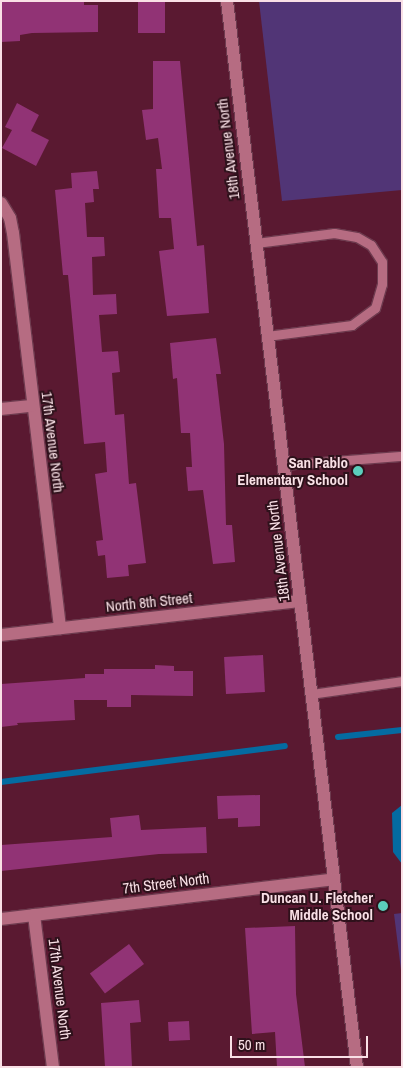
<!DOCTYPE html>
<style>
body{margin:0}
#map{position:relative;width:403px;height:1068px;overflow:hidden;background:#5a1931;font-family:"Archivo Narrow",sans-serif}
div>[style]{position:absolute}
.green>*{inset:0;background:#513576}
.water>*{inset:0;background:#046ba1}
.stream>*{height:5.5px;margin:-2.75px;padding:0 2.75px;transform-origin:2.75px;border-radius:2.75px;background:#046ba1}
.building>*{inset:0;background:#913375;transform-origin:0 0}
.roads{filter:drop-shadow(1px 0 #6d3a4e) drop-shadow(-1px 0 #6d3a4e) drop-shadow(0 1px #6d3a4e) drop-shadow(0 -1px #6d3a4e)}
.service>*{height:9px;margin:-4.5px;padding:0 4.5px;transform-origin:4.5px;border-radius:4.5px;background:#b66c82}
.minor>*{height:12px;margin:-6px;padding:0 6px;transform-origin:6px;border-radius:6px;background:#b66c82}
.dots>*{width:14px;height:14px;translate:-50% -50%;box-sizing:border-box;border:2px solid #2e111b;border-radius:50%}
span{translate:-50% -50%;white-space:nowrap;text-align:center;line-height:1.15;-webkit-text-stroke:4px #2e111b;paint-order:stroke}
.street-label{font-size:15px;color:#f9e0e6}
.poi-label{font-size:15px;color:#f9e0e6;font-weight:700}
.right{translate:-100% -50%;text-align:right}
.frame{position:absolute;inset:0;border:2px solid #f9e0e6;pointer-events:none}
.scale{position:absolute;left:230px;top:1036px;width:138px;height:22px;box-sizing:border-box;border:2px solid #f9e0e6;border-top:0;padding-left:6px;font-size:15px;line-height:18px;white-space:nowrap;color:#f9e0e6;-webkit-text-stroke:4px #2e111b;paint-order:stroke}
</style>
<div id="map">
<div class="green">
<div style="clip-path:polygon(259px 1px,402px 1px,402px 190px,282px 201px)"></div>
<div style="clip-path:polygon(402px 913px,402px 978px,394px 914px)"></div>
</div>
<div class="water">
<div style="clip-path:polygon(402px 805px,402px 864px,393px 852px,392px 813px)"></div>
</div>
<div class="stream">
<div style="left:338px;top:737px;width:64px;rotate:-6.2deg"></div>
<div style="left:1px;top:782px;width:286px;rotate:-7.2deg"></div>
</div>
<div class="building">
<div style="clip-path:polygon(1px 1px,84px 1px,84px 5px,98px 5px,98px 32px,32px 33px,20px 35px,20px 41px,1px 42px)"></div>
<div style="left:138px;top:1px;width:27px;height:32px"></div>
<div style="clip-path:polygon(153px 61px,180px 61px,197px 246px,204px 245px,209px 313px,167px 316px,159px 251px,174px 249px,171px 218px,159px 218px,156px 169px,162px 169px,158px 138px,146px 140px,142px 110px,153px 109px)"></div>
<div style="clip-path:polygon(17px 103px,39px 115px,31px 131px,49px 140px,36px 166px,2px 148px,12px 130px,5px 127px)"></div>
<div style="clip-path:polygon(97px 171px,99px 189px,93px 189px,94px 202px,85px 203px,87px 237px,104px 237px,105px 256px,92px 257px,93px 295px,116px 294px,117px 314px,99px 315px,102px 352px,118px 351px,120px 372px,112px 373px,115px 415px,124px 414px,129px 484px,136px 483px,146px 563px,128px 565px,129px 576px,107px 578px,105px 555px,98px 556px,96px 541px,103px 540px,95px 474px,107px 472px,105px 442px,84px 444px,68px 275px,63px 275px,55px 190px,72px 188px,71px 173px)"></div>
<div style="clip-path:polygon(216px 338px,221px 374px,216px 374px,224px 444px,226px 525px,232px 525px,235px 562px,213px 564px,203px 490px,188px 491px,186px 467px,192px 467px,190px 433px,181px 433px,177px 378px,173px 379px,170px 343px)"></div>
<div style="left:263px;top:655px;width:37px;height:39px;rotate:87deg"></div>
<div style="clip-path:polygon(155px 665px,174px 666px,174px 671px,193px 671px,193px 696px,131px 695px,131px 707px,107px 707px,107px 700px,74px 700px,75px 720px,17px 723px,18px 725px,1px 727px,1px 684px,85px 678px,85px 674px,104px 674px,104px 669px,155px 669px)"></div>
<div style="clip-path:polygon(260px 795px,260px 826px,238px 827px,238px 818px,218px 819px,217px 796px)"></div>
<div style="clip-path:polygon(139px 815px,141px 830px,206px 827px,207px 853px,159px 854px,1px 871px,1px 845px,112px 837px,110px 818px)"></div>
<div style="clip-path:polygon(295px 926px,296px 994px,305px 1067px,277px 1067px,275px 1032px,252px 1034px,245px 928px)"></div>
<div style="left:129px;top:944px;width:25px;height:49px;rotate:53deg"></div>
<div style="clip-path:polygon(139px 1000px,141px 1022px,130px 1023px,132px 1067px,105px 1067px,101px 1003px)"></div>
<div style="left:189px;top:1021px;width:19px;height:21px;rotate:87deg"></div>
</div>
<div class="roads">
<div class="service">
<div style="left:256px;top:243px;width:79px;rotate:-7.3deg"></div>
<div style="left:334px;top:233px;width:23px;rotate:10deg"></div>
<div style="left:357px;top:237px;width:16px;rotate:30deg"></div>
<div style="left:371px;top:245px;width:20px;rotate:57deg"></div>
<div style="left:382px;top:262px;width:22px;rotate:90deg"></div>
<div style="left:382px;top:284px;width:25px;rotate:106deg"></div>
<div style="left:375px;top:308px;width:29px;rotate:144deg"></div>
<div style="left:352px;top:325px;width:86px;rotate:172.6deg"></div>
<div style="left:284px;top:465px;width:118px;rotate:-4.4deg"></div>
<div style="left:311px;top:694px;width:92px;rotate:-8.1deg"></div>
</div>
<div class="minor">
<div style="left:227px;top:1px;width:1074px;rotate:83.05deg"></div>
<div style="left:1px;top:203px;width:17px;rotate:59deg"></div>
<div style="left:10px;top:218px;width:15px;rotate:79deg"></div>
<div style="left:13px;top:233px;width:398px;rotate:83.2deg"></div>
<div style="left:1px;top:409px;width:30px;rotate:-6deg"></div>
<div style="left:1px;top:635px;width:301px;rotate:-6.5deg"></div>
<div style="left:34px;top:915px;width:153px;rotate:82.9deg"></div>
<div style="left:1px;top:919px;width:335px;rotate:-6.8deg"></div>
</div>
</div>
<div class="dots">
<div style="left:358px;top:471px;background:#5bcebc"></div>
<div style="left:383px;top:906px;background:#5bcebc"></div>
</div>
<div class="street-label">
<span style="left:228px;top:149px;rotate:-97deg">18th Avenue North</span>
<span style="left:53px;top:442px;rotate:83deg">17th Avenue North</span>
<span style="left:278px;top:551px;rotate:-97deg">18th Avenue North</span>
<span style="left:149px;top:602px;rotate:-6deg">North 8th Street</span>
<span style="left:166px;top:883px;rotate:-7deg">7th Street North</span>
<span style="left:60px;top:989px;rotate:83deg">17th Avenue North</span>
</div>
<div class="poi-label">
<span class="right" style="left:348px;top:471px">San Pablo<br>Elementary School</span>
<span class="right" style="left:373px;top:906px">Duncan U. Fletcher<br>Middle School</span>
</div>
<div class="frame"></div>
<div class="scale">50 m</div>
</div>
